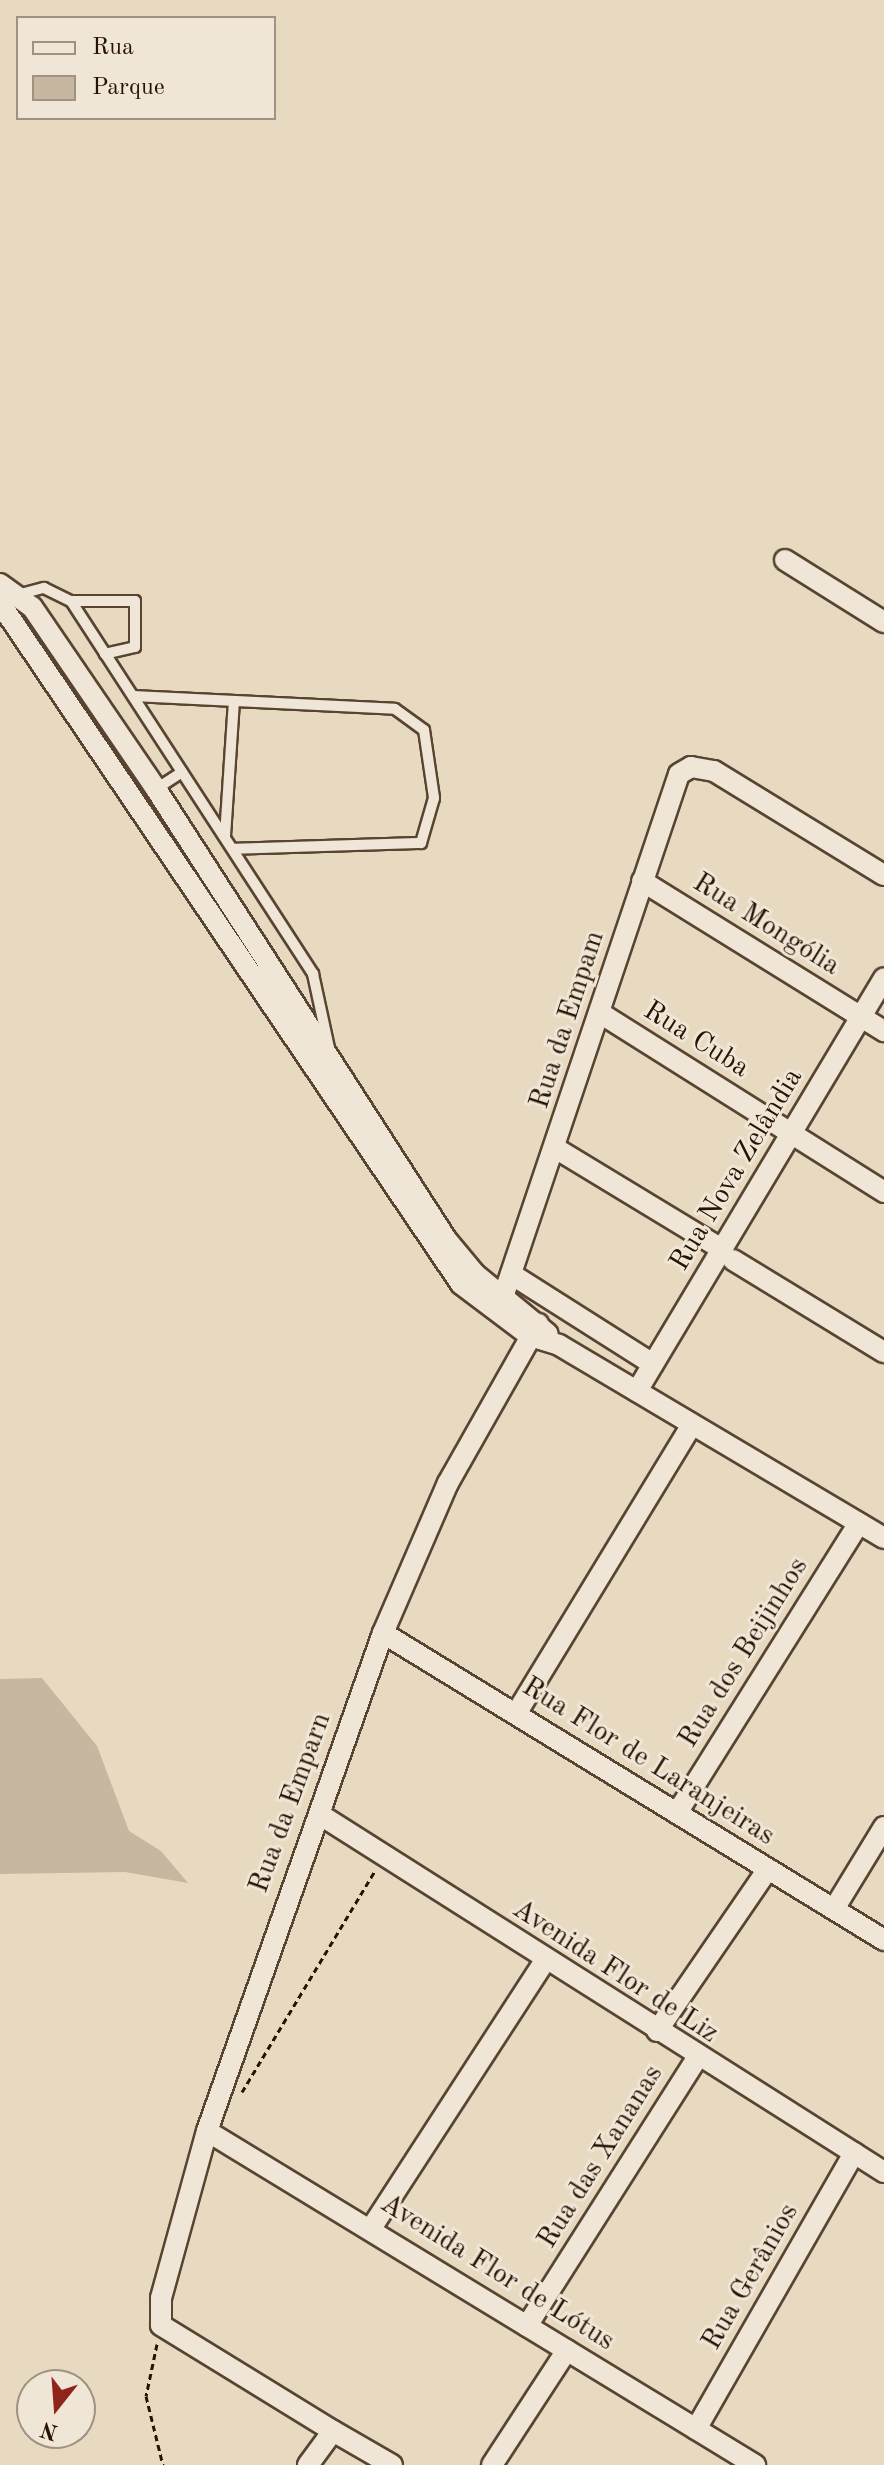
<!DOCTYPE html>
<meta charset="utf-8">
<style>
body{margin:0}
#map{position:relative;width:884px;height:2465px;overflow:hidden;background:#e8d9c1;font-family:"Old Standard TT",serif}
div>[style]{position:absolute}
.green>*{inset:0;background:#c7b7a0}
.path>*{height:3px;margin-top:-1.5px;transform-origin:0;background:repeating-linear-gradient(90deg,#281300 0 6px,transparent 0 10px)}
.roads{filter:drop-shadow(2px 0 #584430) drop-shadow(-2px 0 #584430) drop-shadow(0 2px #584430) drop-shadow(0 -2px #584430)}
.service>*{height:10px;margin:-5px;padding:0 5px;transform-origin:5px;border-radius:5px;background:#f0e6d7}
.minor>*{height:20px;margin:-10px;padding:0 10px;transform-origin:10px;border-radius:10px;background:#f0e6d7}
span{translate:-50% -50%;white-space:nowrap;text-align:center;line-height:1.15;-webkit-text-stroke:6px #f0e6d7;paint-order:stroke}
.street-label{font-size:28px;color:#281300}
.legend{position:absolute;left:16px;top:16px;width:260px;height:104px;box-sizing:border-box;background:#f0e6d7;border:2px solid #a09281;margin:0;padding:10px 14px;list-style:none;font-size:24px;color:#281300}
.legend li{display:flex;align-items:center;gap:16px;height:40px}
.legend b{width:40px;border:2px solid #a09281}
.north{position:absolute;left:16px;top:2369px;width:80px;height:80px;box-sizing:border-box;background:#f0e6d7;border:2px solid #a09281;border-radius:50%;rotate:197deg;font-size:22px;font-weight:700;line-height:32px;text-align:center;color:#281300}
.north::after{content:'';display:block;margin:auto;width:28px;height:36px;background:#8f2418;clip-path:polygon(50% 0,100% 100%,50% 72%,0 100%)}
</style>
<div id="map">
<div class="green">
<div style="clip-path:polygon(42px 1678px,97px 1746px,129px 1831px,161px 1851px,188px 1883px,125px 1872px,0 1874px,0 1679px)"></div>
</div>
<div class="path">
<div style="left:242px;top:2092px;width:257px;rotate:-59deg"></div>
<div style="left:157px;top:2344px;width:53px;rotate:101.9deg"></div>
<div style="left:146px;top:2396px;width:71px;rotate:76.2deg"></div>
</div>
<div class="roads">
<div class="service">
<div style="left:17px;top:595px;width:28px;rotate:-15deg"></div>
<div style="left:44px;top:588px;width:30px;rotate:26deg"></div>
<div style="left:71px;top:601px;width:445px;rotate:57deg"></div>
<div style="left:313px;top:974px;width:76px;rotate:77.8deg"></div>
<div style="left:71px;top:601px;width:64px"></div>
<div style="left:135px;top:601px;width:46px;rotate:90deg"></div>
<div style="left:135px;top:647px;width:31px;rotate:167deg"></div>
<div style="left:133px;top:696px;width:262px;rotate:2.8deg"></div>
<div style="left:395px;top:709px;width:36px;rotate:36deg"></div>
<div style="left:424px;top:730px;width:69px;rotate:81.6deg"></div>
<div style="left:434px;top:798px;width:47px;rotate:106.1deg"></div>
<div style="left:421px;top:843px;width:188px;rotate:178.2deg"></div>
<div style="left:156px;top:789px;width:31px;rotate:-33deg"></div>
<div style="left:225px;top:836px;width:135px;rotate:-86.2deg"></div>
</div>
<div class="minor">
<div style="left:785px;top:560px;width:117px;rotate:32.1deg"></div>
<div style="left:0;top:584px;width:39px;rotate:36deg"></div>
<div style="left:32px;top:607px;width:220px;rotate:55.7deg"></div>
<div style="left:156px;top:789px;width:535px;rotate:57.2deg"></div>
<div style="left:446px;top:1239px;width:45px;rotate:50.4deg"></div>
<div style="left:475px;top:1274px;width:94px;rotate:39.4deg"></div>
<div style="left:0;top:603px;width:822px;rotate:55.9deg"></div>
<div style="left:461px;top:1284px;width:86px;rotate:37deg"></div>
<div style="left:530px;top:1336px;width:30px;rotate:17deg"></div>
<div style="left:559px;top:1345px;width:378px;rotate:30.7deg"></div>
<div style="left:642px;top:881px;width:285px;rotate:31.8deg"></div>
<div style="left:600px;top:1013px;width:336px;rotate:32.2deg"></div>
<div style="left:555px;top:1148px;width:195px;rotate:31.2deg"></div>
<div style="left:733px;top:1260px;width:177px;rotate:31.4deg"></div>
<div style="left:511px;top:1274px;width:168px;rotate:32.4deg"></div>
<div style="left:499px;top:1309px;width:564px;rotate:-71.4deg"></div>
<div style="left:679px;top:774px;width:14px;rotate:-30deg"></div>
<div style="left:691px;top:767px;width:23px;rotate:10deg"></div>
<div style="left:714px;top:771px;width:199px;rotate:31.5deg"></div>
<div style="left:637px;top:1391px;width:481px;rotate:-59.1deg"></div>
<div style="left:383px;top:1633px;width:588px;rotate:31.5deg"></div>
<div style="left:516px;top:1714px;width:338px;rotate:-58.7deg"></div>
<div style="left:677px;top:1813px;width:342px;rotate:-57.9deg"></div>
<div style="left:319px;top:1814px;width:669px;rotate:32.36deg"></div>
<div style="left:834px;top:1909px;width:96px;rotate:-58.6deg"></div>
<div style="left:657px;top:2031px;width:196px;rotate:-55.6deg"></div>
<div style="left:207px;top:2131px;width:642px;rotate:31.36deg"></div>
<div style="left:372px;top:2227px;width:317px;rotate:-57deg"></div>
<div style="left:527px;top:2326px;width:317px;rotate:-57.6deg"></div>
<div style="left:696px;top:2429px;width:318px;rotate:-60.2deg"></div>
<div style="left:333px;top:2431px;width:68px;rotate:30deg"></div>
<div style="left:308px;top:2465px;width:42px;rotate:-53.7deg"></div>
<div style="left:333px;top:2431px;width:202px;rotate:-148.4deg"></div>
<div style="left:161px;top:2325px;width:27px;rotate:-90deg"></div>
<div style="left:161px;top:2298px;width:173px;rotate:-74.6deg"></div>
<div style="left:207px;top:2131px;width:528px;rotate:-70.54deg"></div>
<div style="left:383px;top:1633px;width:163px;rotate:-66.6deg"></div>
<div style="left:448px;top:1483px;width:183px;rotate:-60.5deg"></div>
<div style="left:492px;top:2465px;width:137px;rotate:-56.9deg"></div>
</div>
</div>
<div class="street-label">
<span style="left:766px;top:925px;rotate:32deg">Rua Mongólia</span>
<span style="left:568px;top:1020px;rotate:-72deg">Rua da Empam</span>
<span style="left:696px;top:1040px;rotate:32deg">Rua Cuba</span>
<span style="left:737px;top:1170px;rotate:-59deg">Rua Nova Zelândia</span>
<span style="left:744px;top:1653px;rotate:-58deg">Rua dos Beijinhos</span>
<span style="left:648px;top:1762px;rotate:32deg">Rua Flor de Laranjeiras</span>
<span style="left:291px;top:1803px;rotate:-70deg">Rua da Emparn</span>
<span style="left:615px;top:1972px;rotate:33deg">Avenida Flor de Liz</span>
<span style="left:601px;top:2157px;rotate:-58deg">Rua das Xananas</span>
<span style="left:497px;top:2273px;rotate:32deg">Avenida Flor de Lótus</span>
<span style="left:751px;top:2277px;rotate:-60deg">Rua Gerânios</span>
</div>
<ul class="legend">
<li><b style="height:10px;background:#f0e6d7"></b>Rua</li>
<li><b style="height:22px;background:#c7b7a0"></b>Parque</li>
</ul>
<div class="north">N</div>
</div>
